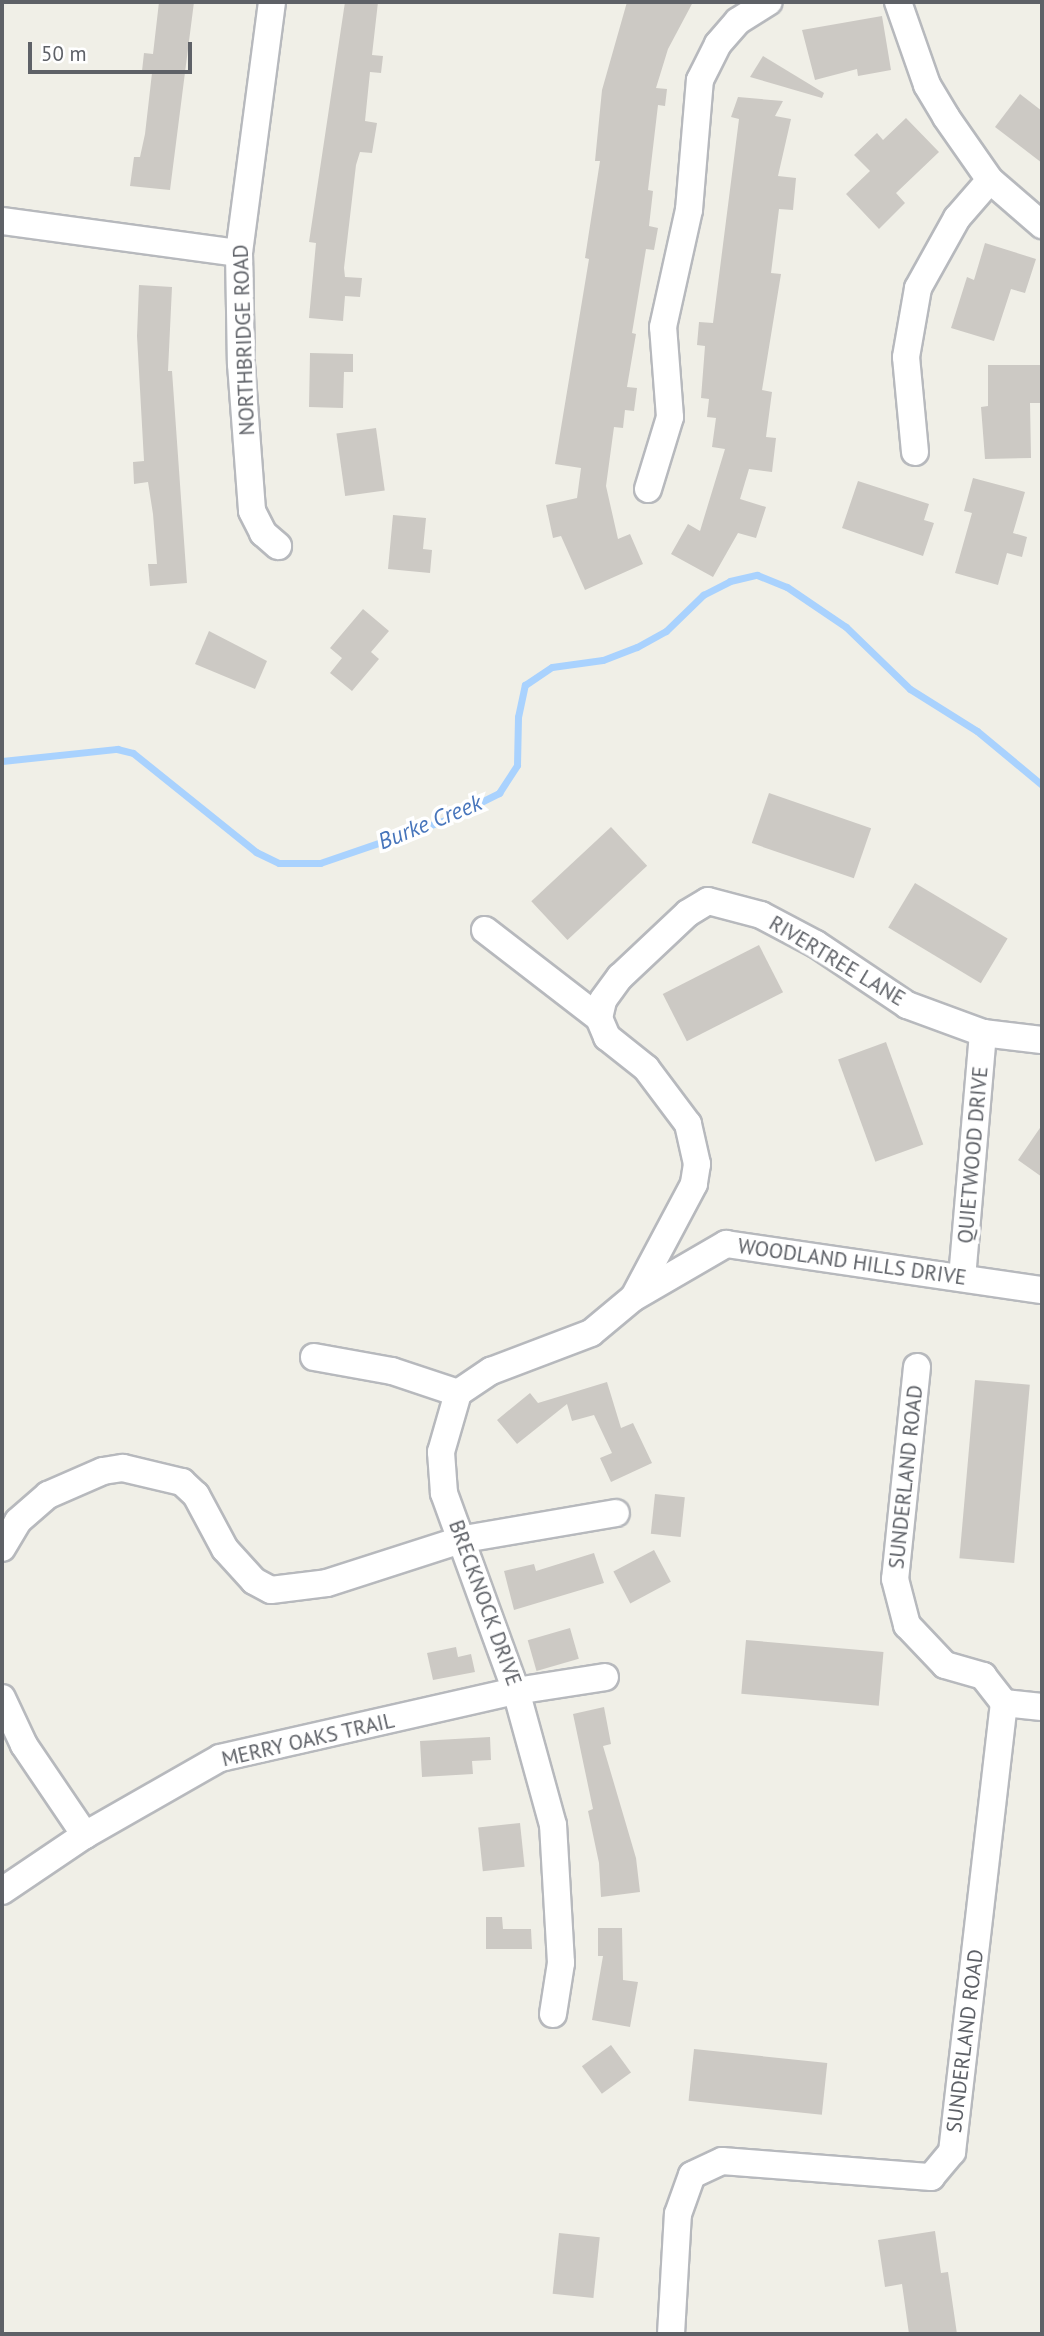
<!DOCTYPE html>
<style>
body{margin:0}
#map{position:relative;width:1044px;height:2336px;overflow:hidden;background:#f0efe7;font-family:"PT Sans",sans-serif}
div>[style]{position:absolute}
.stream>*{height:7px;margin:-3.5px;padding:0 3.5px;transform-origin:3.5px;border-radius:3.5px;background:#a9d2fe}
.building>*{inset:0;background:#ccc9c4;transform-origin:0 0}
.roads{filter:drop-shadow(2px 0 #b7b9bd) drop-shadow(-2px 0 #b7b9bd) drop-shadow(0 2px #b7b9bd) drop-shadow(0 -2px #b7b9bd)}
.minor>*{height:26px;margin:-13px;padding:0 13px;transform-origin:13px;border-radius:13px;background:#fff}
span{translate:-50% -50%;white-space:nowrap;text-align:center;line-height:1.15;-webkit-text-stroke:7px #fff;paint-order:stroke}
.street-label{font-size:21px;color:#5e6167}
.water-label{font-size:23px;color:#4775bb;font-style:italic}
.frame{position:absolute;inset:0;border:4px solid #5e6167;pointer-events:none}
.scale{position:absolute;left:28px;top:42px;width:164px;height:32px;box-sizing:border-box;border:4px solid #5e6167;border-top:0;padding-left:9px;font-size:21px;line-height:24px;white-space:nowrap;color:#5e6167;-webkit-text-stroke:5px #fff;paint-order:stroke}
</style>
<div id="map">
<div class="stream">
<div style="left:2px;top:761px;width:116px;rotate:-6deg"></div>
<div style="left:117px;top:749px;width:16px;rotate:14deg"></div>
<div style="left:133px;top:753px;width:158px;rotate:38.8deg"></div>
<div style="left:256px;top:852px;width:25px;rotate:26deg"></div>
<div style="left:279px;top:863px;width:41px"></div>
<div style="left:320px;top:863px;width:130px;rotate:-18.9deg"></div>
<div style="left:443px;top:821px;width:63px;rotate:-26.6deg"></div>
<div style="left:499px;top:793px;width:33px;rotate:-57deg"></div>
<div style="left:517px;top:765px;width:48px;rotate:-88.8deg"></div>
<div style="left:518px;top:717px;width:33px;rotate:-78deg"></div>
<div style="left:525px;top:685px;width:32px;rotate:-34deg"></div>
<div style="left:552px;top:667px;width:51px;rotate:-7.8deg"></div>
<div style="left:603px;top:660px;width:36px;rotate:-21deg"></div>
<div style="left:637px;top:647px;width:33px;rotate:-29deg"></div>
<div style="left:666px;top:631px;width:52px;rotate:-44.2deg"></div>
<div style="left:703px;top:595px;width:30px;rotate:-27deg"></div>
<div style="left:730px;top:581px;width:28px;rotate:-13deg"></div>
<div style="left:757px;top:575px;width:32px;rotate:22deg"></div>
<div style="left:787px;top:587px;width:71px;rotate:34.1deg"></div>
<div style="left:846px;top:627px;width:89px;rotate:44.1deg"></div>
<div style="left:910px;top:689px;width:79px;rotate:32.1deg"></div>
<div style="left:977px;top:731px;width:85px;rotate:39.7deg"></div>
</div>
<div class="building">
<div style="clip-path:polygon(159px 2px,194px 2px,170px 190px,130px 186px,134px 157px,140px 157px,145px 134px,152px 73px,142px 71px,144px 53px,153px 54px)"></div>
<div style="clip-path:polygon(345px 2px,378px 2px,372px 55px,383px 56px,381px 73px,370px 72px,365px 121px,377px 123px,372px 153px,360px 152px,356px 165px,344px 268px,345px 277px,362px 278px,360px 297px,345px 296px,343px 321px,309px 318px,316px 243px,309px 242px)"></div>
<div style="clip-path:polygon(627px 2px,693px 2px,668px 49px,656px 88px,667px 89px,665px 106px,658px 105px,648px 190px,653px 191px,649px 226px,658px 228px,654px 250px,646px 249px,632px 333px,636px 334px,627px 387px,637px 388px,634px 411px,625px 410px,623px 428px,614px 427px,606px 486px,618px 539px,630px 534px,643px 564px,585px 590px,561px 536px,553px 538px,546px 505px,577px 498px,581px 468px,555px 464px,589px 259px,585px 258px,600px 161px,595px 161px,602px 90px)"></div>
<div style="clip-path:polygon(882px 16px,891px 70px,858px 76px,857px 69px,815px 80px,802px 30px)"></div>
<div style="clip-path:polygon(763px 56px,824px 93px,822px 98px,750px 77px)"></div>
<div style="clip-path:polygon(1020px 94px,1042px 111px,1042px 163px,995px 127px)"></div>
<div style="clip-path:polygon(738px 97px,783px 101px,775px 116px,791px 119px,778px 176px,796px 178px,793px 210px,779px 209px,771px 273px,781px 274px,762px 390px,772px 392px,766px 437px,776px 438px,772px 472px,749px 469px,740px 499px,766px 507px,756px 538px,738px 533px,713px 577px,671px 554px,688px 524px,700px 531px,725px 449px,712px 447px,716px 418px,707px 417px,709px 399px,701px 398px,705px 346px,697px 345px,699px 322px,713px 323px,739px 119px,731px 117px)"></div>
<div style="clip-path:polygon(906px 118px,939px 152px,896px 193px,905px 203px,879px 229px,846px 194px,870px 171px,854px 155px,877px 133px,883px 140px)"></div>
<div style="clip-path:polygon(985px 243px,1036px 259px,1025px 293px,1011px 289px,994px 341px,951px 328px,967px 277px,974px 280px)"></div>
<div style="clip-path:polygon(139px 285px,172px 287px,168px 371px,172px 371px,187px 583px,150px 586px,148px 564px,157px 564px,153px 514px,148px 482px,134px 484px,133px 462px,144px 461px,137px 336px)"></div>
<div style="clip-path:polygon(310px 353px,353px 354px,353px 372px,344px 372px,343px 408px,309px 407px)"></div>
<div style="clip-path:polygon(988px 365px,1040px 365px,1040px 403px,1030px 403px,1031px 458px,985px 459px,981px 407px,988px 406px)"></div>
<div style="left:376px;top:428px;width:63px;height:40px;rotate:82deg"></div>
<div style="clip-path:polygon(973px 478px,1025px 492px,1013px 533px,1027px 537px,1022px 557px,1007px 553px,998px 585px,955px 573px,972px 513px,964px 511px)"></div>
<div style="clip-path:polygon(858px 481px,929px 504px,924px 520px,934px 523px,923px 556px,842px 528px)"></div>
<div style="clip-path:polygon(393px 515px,426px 518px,423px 549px,432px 550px,430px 573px,388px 569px)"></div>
<div style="clip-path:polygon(363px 609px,389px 631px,371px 652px,379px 659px,352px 691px,330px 673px,342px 658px,330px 648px)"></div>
<div style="clip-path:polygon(209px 631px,267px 661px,255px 689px,195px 664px)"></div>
<div style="left:769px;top:793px;width:108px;height:53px;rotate:19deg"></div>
<div style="left:611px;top:827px;width:53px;height:109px;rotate:47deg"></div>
<div style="left:915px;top:883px;width:108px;height:52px;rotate:31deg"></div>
<div style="left:759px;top:945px;width:53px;height:108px;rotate:63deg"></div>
<div style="left:886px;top:1042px;width:109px;height:51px;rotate:70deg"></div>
<div style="clip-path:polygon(1042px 1125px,1042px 1177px,1018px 1160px)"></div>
<div style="left:975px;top:1380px;width:55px;height:179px;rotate:5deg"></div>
<div style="clip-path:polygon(607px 1382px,621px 1428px,633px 1423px,652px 1463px,611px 1482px,600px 1458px,612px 1453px,594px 1415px,572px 1421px,567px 1404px,517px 1444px,497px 1420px,530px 1393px,538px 1403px)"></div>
<div style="left:655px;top:1494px;width:30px;height:40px;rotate:6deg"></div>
<div style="left:654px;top:1550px;width:36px;height:46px;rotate:62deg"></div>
<div style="clip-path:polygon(594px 1553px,604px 1583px,514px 1610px,504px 1571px,534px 1564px,536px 1571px)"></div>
<div style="left:570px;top:1628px;width:32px;height:44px;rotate:74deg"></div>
<div style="left:746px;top:1640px;width:138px;height:54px;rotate:5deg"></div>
<div style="clip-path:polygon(456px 1647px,458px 1657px,471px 1654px,475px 1672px,433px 1680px,427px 1653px)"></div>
<div style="clip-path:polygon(604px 1707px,611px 1744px,603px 1746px,636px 1858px,640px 1892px,601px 1897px,599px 1863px,588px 1811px,593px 1809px,573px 1714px)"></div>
<div style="clip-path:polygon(490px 1737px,491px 1760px,472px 1761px,473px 1774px,422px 1777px,420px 1741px)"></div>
<div style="left:520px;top:1823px;width:44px;height:42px;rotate:84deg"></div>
<div style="clip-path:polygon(486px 1917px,502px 1917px,503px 1929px,531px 1929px,532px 1949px,486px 1949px)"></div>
<div style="clip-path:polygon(598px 1928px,622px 1928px,623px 1980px,638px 1982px,630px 2027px,592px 2020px,603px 1956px,598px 1956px)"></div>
<div style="left:611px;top:2045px;width:34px;height:36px;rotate:54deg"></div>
<div style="left:694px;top:2049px;width:134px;height:52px;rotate:6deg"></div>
<div style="clip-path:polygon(935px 2231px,941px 2273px,948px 2272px,957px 2334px,909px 2334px,902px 2284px,885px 2287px,878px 2240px)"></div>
<div style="left:559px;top:2233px;width:41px;height:61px;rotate:6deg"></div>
</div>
<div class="roads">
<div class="minor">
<div style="left:272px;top:2px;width:253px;rotate:97.5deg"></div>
<div style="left:239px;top:253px;width:111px;rotate:89deg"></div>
<div style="left:241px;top:364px;width:147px;rotate:85.7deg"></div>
<div style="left:252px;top:511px;width:25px;rotate:63deg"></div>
<div style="left:263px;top:533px;width:20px;rotate:41deg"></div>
<div style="left:898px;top:2px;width:88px;rotate:70.7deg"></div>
<div style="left:927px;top:85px;width:37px;rotate:59deg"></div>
<div style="left:946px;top:117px;width:77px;rotate:55.1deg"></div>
<div style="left:990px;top:180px;width:69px;rotate:40.9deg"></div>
<div style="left:2px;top:221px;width:239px;rotate:7.7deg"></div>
<div style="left:915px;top:452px;width:95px;rotate:-95.4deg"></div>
<div style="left:906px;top:357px;width:70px;rotate:-80.1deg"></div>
<div style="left:918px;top:288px;width:80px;rotate:-60.9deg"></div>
<div style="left:957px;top:218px;width:50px;rotate:-49deg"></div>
<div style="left:648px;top:489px;width:75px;rotate:-73deg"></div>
<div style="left:670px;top:417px;width:90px;rotate:-94.4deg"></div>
<div style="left:663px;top:327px;width:120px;rotate:-77.5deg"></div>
<div style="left:689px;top:210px;width:130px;rotate:-85.2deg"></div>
<div style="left:700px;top:80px;width:40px;rotate:-63.4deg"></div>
<div style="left:718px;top:44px;width:30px;rotate:-49deg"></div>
<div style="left:738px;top:21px;width:36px;rotate:-32deg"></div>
<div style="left:485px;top:930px;width:144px;rotate:37.7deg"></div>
<div style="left:599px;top:1018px;width:21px;rotate:67deg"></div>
<div style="left:607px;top:1037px;width:50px;rotate:38.5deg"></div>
<div style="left:646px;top:1068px;width:70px;rotate:53.1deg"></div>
<div style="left:688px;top:1124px;width:41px;rotate:77.3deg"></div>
<div style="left:697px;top:1164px;width:20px;rotate:99deg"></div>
<div style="left:694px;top:1184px;width:128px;rotate:118deg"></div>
<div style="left:599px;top:1018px;width:18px;rotate:-77deg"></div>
<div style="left:603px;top:1000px;width:29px;rotate:-54deg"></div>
<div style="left:620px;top:977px;width:93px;rotate:-43.3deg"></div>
<div style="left:688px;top:913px;width:23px;rotate:-31deg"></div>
<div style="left:708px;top:901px;width:55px;rotate:14.8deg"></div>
<div style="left:761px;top:915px;width:62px;rotate:27.8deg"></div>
<div style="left:816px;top:944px;width:110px;rotate:33.8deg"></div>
<div style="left:907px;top:1005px;width:81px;rotate:20.2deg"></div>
<div style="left:983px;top:1033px;width:59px;rotate:6.8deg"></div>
<div style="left:962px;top:1278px;width:246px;rotate:-85.1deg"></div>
<div style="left:314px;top:1357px;width:79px;rotate:10.2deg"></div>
<div style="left:392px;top:1371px;width:70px;rotate:18.4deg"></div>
<div style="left:917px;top:1367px;width:213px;rotate:95.9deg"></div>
<div style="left:895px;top:1579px;width:48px;rotate:75.4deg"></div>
<div style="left:907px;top:1625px;width:55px;rotate:46.5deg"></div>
<div style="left:945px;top:1665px;width:40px;rotate:16deg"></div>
<div style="left:983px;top:1676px;width:34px;rotate:52deg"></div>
<div style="left:1004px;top:1703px;width:38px;rotate:6deg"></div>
<div style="left:2px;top:1548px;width:31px;rotate:-59deg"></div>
<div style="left:18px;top:1521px;width:40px;rotate:-41deg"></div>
<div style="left:48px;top:1495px;width:60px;rotate:-23.6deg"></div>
<div style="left:103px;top:1471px;width:20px;rotate:-9deg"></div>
<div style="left:123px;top:1468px;width:61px;rotate:13.3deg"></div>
<div style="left:182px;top:1482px;width:19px;rotate:43deg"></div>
<div style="left:196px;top:1495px;width:61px;rotate:61.8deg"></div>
<div style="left:225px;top:1549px;width:43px;rotate:47.8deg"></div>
<div style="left:254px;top:1581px;width:19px;rotate:28deg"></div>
<div style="left:271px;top:1590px;width:56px;rotate:-7.1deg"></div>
<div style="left:327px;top:1583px;width:144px;rotate:-17.8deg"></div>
<div style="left:464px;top:1539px;width:154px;rotate:-9.7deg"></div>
<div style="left:2px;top:1698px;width:52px;rotate:64.9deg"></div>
<div style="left:24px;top:1745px;width:109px;rotate:55.9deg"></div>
<div style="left:2px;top:1891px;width:100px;rotate:-34deg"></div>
<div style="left:85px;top:1835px;width:155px;rotate:-29.7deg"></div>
<div style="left:220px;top:1758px;width:303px;rotate:-12.8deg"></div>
<div style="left:516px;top:1691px;width:90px;rotate:-8.9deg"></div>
<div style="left:553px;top:2014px;width:52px;rotate:-81.1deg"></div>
<div style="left:561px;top:1963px;width:138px;rotate:-93.3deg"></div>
<div style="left:553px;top:1825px;width:139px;rotate:-105.4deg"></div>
<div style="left:516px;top:1691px;width:211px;rotate:-110deg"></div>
<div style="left:444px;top:1493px;width:41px;rotate:-94.2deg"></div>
<div style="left:441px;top:1452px;width:61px;rotate:-73.9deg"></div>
<div style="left:458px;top:1393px;width:40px;rotate:-34deg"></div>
<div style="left:491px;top:1371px;width:107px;rotate:-20.8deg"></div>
<div style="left:591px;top:1333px;width:55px;rotate:-39.8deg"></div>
<div style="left:633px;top:1298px;width:108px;rotate:-30.1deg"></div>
<div style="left:726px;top:1244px;width:319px;rotate:8.3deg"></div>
<div style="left:671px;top:2334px;width:120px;rotate:-86.7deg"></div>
<div style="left:678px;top:2214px;width:41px;rotate:-70.3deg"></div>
<div style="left:692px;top:2175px;width:33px;rotate:-25deg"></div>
<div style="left:722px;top:2161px;width:210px;rotate:4.4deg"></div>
<div style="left:931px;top:2177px;width:33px;rotate:-50deg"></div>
<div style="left:952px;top:2152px;width:452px;rotate:-83.4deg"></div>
</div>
</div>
<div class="street-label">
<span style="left:244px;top:340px;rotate:-92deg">NORTHBRIDGE ROAD</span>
<span style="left:837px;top:961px;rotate:31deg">RIVERTREE LANE</span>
<span style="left:973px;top:1155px;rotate:-85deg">QUIETWOOD DRIVE</span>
<span style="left:852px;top:1262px;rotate:8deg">WOODLAND HILLS DRIVE</span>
<span style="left:906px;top:1477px;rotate:-84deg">SUNDERLAND ROAD</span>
<span style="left:485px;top:1603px;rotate:70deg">BRECKNOCK DRIVE</span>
<span style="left:308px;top:1740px;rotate:-13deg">MERRY OAKS TRAIL</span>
<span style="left:965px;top:2041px;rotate:-83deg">SUNDERLAND ROAD</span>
</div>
<div class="water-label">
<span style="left:430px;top:822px;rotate:-22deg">Burke Creek</span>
</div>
<div class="frame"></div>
<div class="scale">50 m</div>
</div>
